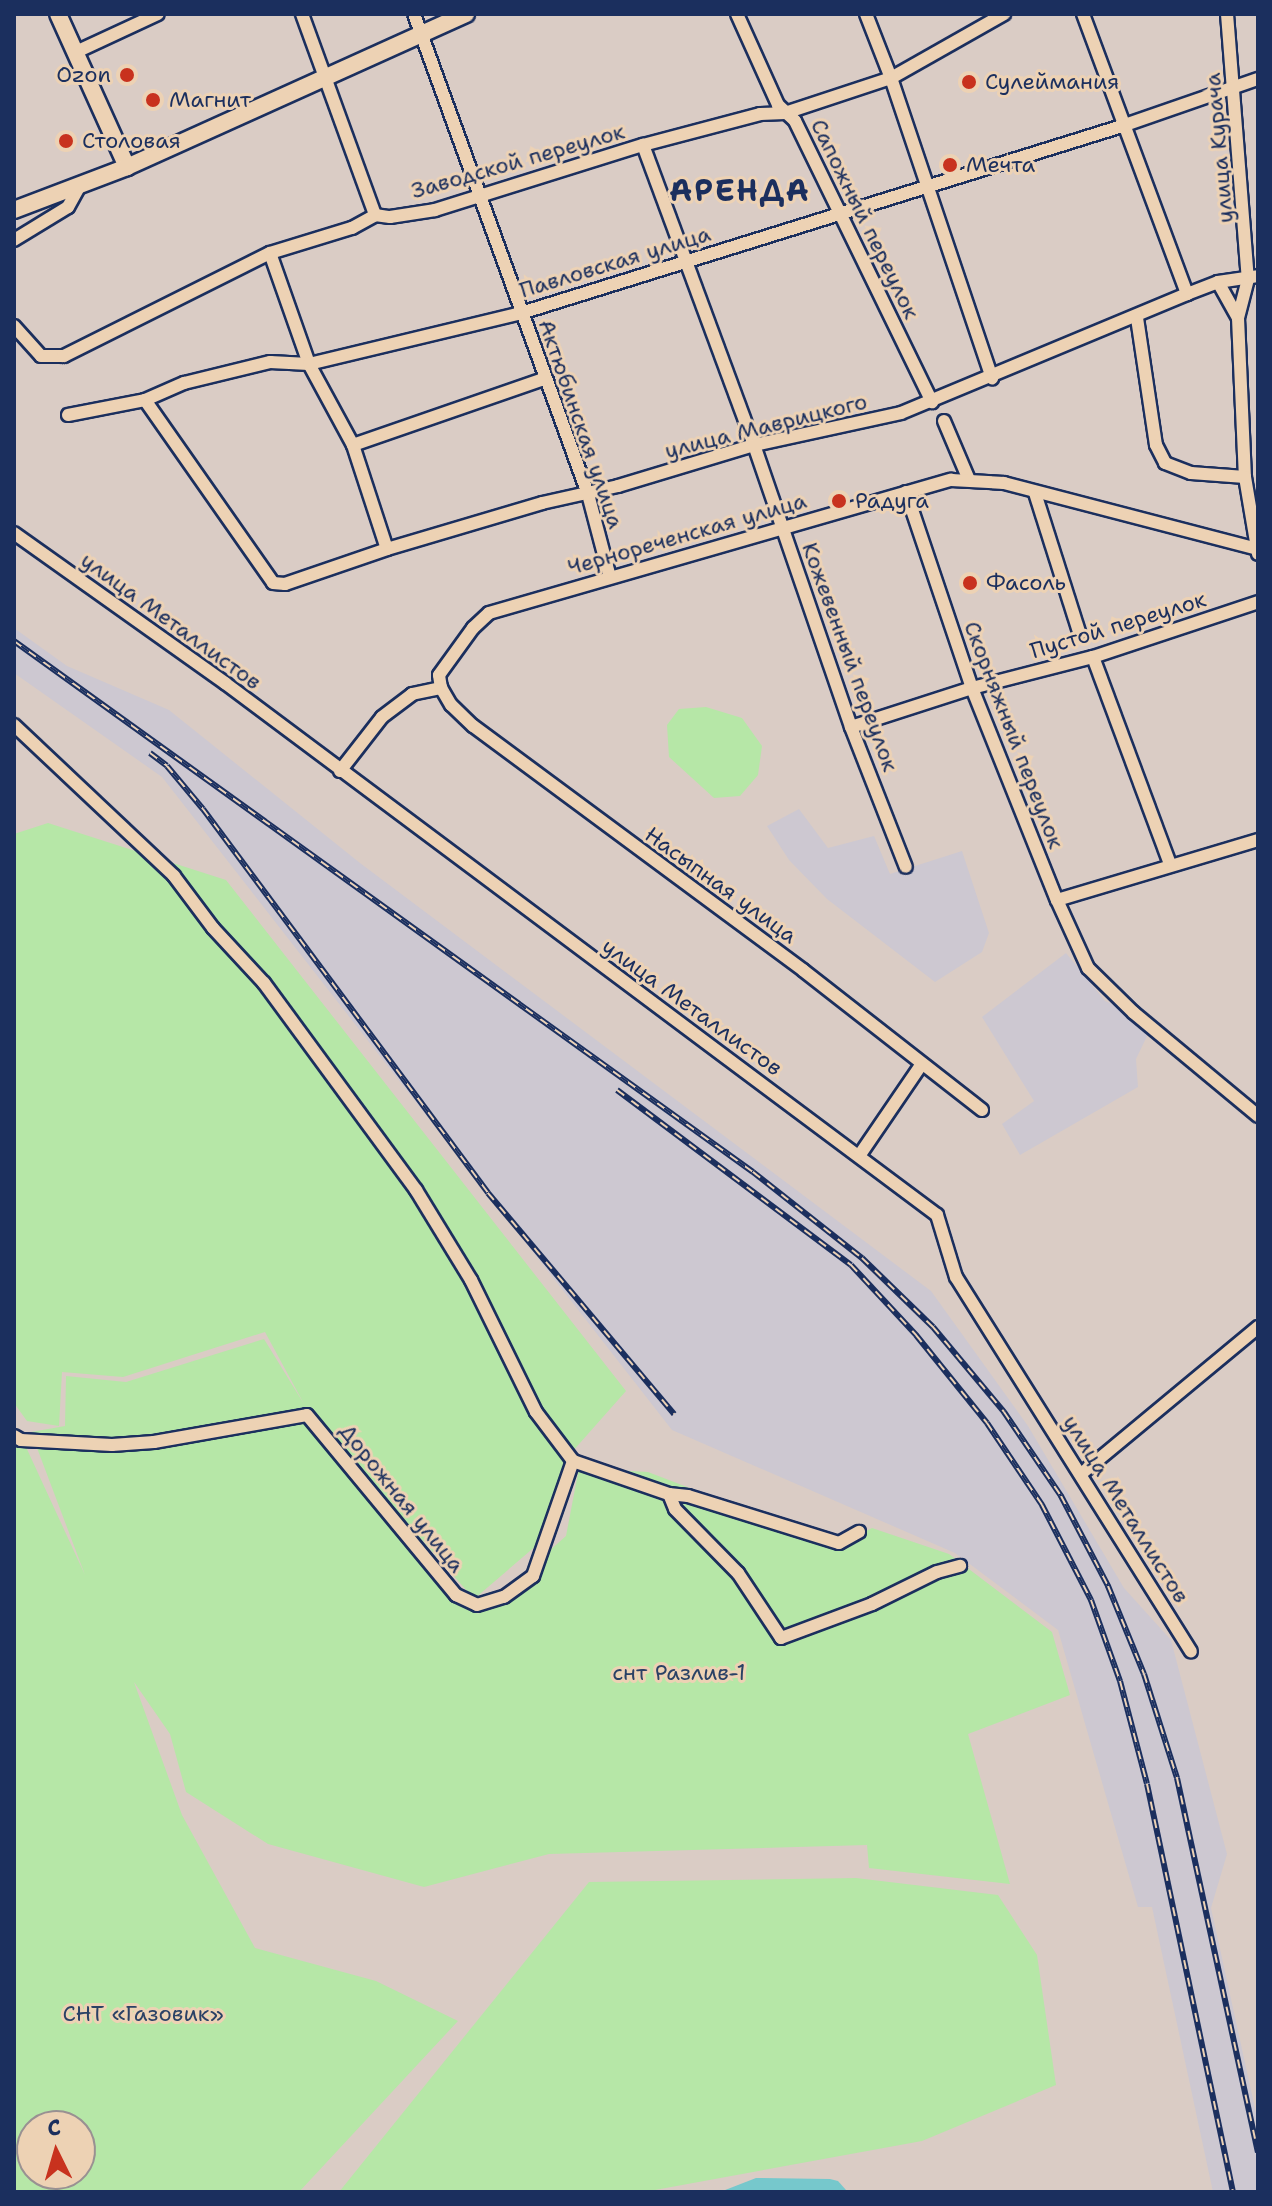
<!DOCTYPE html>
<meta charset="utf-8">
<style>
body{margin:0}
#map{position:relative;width:1272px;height:2206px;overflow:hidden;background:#daccc5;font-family:"Shantell Sans",sans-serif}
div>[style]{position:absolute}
.built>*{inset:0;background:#cdc8d1}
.green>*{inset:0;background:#b6e7a7}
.water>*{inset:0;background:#76c8cc}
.roads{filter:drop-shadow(2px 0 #1b2f5e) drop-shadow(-2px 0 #1b2f5e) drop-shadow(0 2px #1b2f5e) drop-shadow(0 -2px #1b2f5e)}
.minor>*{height:12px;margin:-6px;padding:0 6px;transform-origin:6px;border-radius:6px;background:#edd2b4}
.tertiary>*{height:16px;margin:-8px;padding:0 8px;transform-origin:8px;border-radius:8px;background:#edd2b4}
.rail>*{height:6px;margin-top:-3px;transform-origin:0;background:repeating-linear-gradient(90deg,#edd2b4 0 9px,#1b2f5e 0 18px);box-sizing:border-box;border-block:2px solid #1b2f5e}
.dots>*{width:22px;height:22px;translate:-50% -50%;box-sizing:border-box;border:4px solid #edd2b4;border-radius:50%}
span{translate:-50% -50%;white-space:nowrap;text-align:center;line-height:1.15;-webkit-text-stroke:6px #edd2b4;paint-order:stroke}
.poi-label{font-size:22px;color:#1b2f5e}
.right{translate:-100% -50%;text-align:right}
.left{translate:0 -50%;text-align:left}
.street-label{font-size:22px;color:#1b2f5e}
.park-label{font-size:22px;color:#2a4165}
.district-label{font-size:30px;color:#1b2f5e;font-weight:700;letter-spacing:2px}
.frame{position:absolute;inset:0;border:16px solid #1b2f5e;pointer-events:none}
.north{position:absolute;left:16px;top:2110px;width:80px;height:80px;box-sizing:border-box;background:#edd2b4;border:2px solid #999192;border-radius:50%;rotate:355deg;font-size:22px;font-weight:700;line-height:32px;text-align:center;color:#1b2f5e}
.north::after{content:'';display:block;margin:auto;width:28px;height:36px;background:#c8321e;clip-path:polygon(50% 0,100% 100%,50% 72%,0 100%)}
</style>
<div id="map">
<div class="built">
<div style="clip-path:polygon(14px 628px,67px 666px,169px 710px,360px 863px,931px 1291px,1028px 1426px,1124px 1588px,1171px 1640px,1227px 1854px,1211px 1908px,1258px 2122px,1258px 2192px,1213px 2192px,1152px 1907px,1138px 1907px,1058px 1630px,955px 1553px,672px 1430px,162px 777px,14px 673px)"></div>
<div style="clip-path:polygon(799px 809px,828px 848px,874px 836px,890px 874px,962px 851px,989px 933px,982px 952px,935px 982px,827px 899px,789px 860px,767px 826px)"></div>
<div style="clip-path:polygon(1066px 953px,1105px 1001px,1117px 1006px,1148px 1034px,1136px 1059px,1138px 1087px,1020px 1155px,1002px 1124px,1034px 1101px,982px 1017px)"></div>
</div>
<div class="green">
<div style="clip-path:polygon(706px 707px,742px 718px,762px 746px,758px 775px,740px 796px,714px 798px,669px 757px,667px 725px,679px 709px)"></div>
<div style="clip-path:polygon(evenodd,48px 823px,226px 880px,626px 1391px,572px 1452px,537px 1545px,474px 1599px,307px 1409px,478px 1614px,566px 1536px,579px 1468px,648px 1472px,838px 1545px,872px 1528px,949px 1554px,1052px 1632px,1070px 1695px,968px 1734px,1010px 1884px,869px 1868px,867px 1845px,549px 1854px,424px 1887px,268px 1844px,186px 1792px,170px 1734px,134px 1682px,182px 1815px,255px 1948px,376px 1981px,458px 2021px,299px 2192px,14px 2192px,14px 1440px,26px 1447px,85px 1575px,31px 1432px,65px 1426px,66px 1376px,126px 1382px,264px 1339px,304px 1404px,265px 1332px,123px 1377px,62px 1372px,59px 1426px,27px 1421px,14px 1403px,14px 834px,48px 823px,32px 2126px,80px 2126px,80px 2174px,32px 2174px,32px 2126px)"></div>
<div style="clip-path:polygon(856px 1878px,998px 1895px,1037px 1955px,1056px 2085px,922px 2141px,644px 2192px,339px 2192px,589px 1882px)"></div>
</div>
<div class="water">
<div style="clip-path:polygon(756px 2178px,830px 2179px,838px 2181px,846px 2190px,720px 2192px)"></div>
</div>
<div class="roads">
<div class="minor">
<div style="left:302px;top:14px;width:214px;rotate:70deg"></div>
<div style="left:414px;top:14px;width:511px;rotate:70.07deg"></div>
<div style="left:588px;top:494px;width:86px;rotate:75.2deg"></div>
<div style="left:737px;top:14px;width:100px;rotate:65.7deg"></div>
<div style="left:778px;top:105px;width:23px;rotate:43deg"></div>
<div style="left:795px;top:121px;width:313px;rotate:64deg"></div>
<div style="left:866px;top:14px;width:69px;rotate:68.7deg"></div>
<div style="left:891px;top:78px;width:317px;rotate:71.4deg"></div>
<div style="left:1083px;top:14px;width:299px;rotate:69.6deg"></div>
<div style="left:1227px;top:14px;width:266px;rotate:85.5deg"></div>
<div style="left:1248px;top:279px;width:40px;rotate:104.4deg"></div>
<div style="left:1238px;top:318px;width:159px;rotate:87.5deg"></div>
<div style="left:1245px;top:477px;width:78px;rotate:80.4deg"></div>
<div style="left:76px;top:52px;width:90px;rotate:-24.9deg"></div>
<div style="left:643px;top:145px;width:320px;rotate:69.7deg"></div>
<div style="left:754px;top:445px;width:298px;rotate:71deg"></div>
<div style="left:851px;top:727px;width:150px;rotate:68.6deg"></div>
<div style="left:14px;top:240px;width:63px;rotate:-31.4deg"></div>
<div style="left:68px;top:207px;width:23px;rotate:-61deg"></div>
<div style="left:270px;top:253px;width:118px;rotate:70.6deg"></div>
<div style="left:309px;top:364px;width:92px;rotate:61.5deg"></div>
<div style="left:353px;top:445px;width:109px;rotate:71.9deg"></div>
<div style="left:1218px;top:282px;width:41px;rotate:60.9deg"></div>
<div style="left:1137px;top:318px;width:128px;rotate:81.5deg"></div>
<div style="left:1156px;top:445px;width:20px;rotate:63deg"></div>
<div style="left:1165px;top:463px;width:28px;rotate:21deg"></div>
<div style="left:1191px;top:473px;width:54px;rotate:4.2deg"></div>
<div style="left:14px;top:326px;width:40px;rotate:48deg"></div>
<div style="left:41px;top:356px;width:23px"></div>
<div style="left:64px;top:356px;width:230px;rotate:-26.6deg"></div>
<div style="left:270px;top:253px;width:86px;rotate:-17deg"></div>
<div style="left:352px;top:228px;width:26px;rotate:-29deg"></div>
<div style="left:375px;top:215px;width:15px;rotate:8deg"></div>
<div style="left:390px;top:217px;width:46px;rotate:-8.8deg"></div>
<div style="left:435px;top:210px;width:218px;rotate:-17.4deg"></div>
<div style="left:643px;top:145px;width:121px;rotate:-14.8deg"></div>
<div style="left:760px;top:114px;width:25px;rotate:-2deg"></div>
<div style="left:785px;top:113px;width:112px;rotate:-18.3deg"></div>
<div style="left:891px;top:78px;width:130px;rotate:-29.5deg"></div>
<div style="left:145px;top:400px;width:223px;rotate:55deg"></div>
<div style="left:273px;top:583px;width:12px;rotate:5deg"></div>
<div style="left:285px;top:584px;width:108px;rotate:-18.9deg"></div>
<div style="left:387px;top:549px;width:162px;rotate:-16.5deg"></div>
<div style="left:542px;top:503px;width:78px;rotate:-12.6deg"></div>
<div style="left:618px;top:486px;width:142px;rotate:-16.8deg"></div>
<div style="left:754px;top:445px;width:150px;rotate:-12.3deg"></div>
<div style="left:901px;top:413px;width:310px;rotate:-22.6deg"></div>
<div style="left:1187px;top:294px;width:33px;rotate:-21deg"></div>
<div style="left:1218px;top:282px;width:40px;rotate:-8.5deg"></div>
<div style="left:68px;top:415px;width:78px;rotate:-11deg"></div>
<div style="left:145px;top:400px;width:43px;rotate:-23.6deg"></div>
<div style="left:184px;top:383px;width:89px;rotate:-13.7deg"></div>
<div style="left:270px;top:362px;width:39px;rotate:3deg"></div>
<div style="left:309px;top:364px;width:218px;rotate:-13.5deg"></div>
<div style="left:521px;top:313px;width:629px;rotate:-17.28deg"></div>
<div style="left:1122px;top:126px;width:144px;rotate:-19.1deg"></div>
<div style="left:944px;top:421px;width:64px;rotate:67deg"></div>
<div style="left:353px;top:445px;width:204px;rotate:-19.1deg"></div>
<div style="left:906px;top:492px;width:207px;rotate:71.4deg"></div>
<div style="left:972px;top:688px;width:228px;rotate:68.2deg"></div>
<div style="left:1057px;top:900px;width:75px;rotate:65.5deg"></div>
<div style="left:1088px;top:968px;width:64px;rotate:44.4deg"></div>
<div style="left:1134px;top:1013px;width:161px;rotate:39.7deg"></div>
<div style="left:1035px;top:493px;width:146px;rotate:72.4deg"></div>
<div style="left:14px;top:533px;width:259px;rotate:35.4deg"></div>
<div style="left:225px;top:683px;width:889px;rotate:36.77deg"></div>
<div style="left:937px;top:1215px;width:65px;rotate:73deg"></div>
<div style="left:956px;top:1277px;width:442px;rotate:57.9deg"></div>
<div style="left:1093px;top:657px;width:221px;rotate:69.6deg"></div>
<div style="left:14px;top:725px;width:220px;rotate:43.3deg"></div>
<div style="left:174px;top:876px;width:65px;rotate:53.1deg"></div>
<div style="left:213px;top:928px;width:75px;rotate:47.2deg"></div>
<div style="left:264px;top:983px;width:257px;rotate:53.7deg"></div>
<div style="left:416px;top:1190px;width:105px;rotate:58.6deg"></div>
<div style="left:471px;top:1280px;width:147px;rotate:63.8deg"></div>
<div style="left:536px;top:1412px;width:61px;rotate:52.9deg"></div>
<div style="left:851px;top:727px;width:127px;rotate:-17.9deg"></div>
<div style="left:972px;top:688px;width:125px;rotate:-14.4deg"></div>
<div style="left:1093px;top:657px;width:174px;rotate:-18.4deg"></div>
<div style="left:340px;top:771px;width:68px;rotate:-52.1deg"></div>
<div style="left:382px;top:717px;width:38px;rotate:-37deg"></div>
<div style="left:412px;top:694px;width:30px;rotate:-12deg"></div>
<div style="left:1057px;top:900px;width:210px;rotate:-16.6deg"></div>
<div style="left:982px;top:1110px;width:227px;rotate:-142deg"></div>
<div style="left:803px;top:970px;width:410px;rotate:-143.5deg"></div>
<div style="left:473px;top:726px;width:30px;rotate:-136deg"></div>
<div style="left:451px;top:705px;width:20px;rotate:-120deg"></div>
<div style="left:441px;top:688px;width:13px;rotate:-99deg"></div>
<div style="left:439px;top:675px;width:58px;rotate:-54.1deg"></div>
<div style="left:473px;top:628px;width:22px;rotate:-43deg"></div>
<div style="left:489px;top:613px;width:481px;rotate:-16.1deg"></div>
<div style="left:951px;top:480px;width:53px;rotate:3.2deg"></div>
<div style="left:1004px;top:483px;width:262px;rotate:14.6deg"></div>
<div style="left:859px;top:1156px;width:110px;rotate:-55.7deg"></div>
<div style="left:14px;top:1436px;width:8px;rotate:30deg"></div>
<div style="left:21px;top:1440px;width:91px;rotate:3.1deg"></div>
<div style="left:112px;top:1445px;width:42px;rotate:-4.1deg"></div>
<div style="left:154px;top:1442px;width:155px;rotate:-10deg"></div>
<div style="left:307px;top:1415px;width:234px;rotate:50.4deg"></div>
<div style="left:456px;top:1595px;width:23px;rotate:25deg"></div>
<div style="left:477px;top:1605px;width:28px;rotate:-17deg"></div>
<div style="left:504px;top:1597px;width:36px;rotate:-36deg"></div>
<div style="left:533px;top:1576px;width:122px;rotate:-70.8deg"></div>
<div style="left:573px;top:1461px;width:102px;rotate:19deg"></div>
<div style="left:669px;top:1494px;width:16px;rotate:68deg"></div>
<div style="left:675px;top:1509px;width:90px;rotate:45.5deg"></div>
<div style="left:738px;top:1573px;width:78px;rotate:56.5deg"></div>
<div style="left:781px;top:1638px;width:97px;rotate:-20.5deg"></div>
<div style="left:872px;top:1604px;width:72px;rotate:-26.2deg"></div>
<div style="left:937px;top:1572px;width:24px;rotate:-15deg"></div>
<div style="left:1081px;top:1474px;width:230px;rotate:-39.7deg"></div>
<div style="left:669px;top:1494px;width:19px;rotate:6deg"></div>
<div style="left:688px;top:1496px;width:158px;rotate:17.3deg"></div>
<div style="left:839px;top:1543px;width:23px;rotate:-29deg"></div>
</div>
<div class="tertiary">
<div style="left:58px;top:14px;width:168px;rotate:65.7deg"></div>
<div style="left:14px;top:210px;width:121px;rotate:-20.8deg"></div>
<div style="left:127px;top:167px;width:372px;rotate:-24.3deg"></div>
</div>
</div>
<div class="rail">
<div style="left:14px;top:641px;width:910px;rotate:35.7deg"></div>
<div style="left:753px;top:1172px;width:139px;rotate:38.3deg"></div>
<div style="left:862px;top:1258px;width:99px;rotate:44.2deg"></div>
<div style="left:933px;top:1327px;width:111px;rotate:50.1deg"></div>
<div style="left:1004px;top:1412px;width:102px;rotate:55.8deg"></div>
<div style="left:1061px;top:1496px;width:102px;rotate:62.4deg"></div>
<div style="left:1108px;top:1586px;width:95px;rotate:67.8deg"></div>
<div style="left:1144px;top:1674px;width:109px;rotate:72.4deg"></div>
<div style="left:1177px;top:1778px;width:383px;rotate:77.8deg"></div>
<div style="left:150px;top:753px;width:21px;rotate:37deg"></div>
<div style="left:167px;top:766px;width:56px;rotate:50.1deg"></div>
<div style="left:203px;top:809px;width:478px;rotate:53.4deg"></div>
<div style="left:488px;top:1193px;width:289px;rotate:49.9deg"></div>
<div style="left:617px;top:1090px;width:292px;rotate:36.8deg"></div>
<div style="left:851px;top:1265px;width:96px;rotate:47.1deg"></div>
<div style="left:916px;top:1335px;width:113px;rotate:51.1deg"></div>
<div style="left:987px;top:1423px;width:99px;rotate:56.1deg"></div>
<div style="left:1042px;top:1505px;width:107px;rotate:62.7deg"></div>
<div style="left:1091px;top:1600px;width:86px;rotate:70.3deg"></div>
<div style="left:1120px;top:1681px;width:106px;rotate:75.3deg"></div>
<div style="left:1147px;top:1784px;width:417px;rotate:78.1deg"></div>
</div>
<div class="dots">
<div style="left:127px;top:75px;background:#c8321e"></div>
<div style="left:969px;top:82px;background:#c8321e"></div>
<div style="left:153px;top:100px;background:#c8321e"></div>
<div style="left:66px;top:141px;background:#c8321e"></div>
<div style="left:950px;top:165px;background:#c8321e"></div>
<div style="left:839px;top:501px;background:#c8321e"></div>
<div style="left:970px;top:583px;background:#c8321e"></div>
</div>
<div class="poi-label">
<span class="right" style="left:111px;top:75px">Ozon</span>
<span class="left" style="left:985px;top:82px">Сулеймания</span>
<span class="left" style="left:169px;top:100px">Магнит</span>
<span class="left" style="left:82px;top:141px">Столовая</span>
<span class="left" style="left:966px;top:165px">Мечта</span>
<span class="left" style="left:855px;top:501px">Радуга</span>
<span class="left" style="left:986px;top:583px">Фасоль</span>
</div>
<div class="street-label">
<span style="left:1219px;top:148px;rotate:-95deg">улица Курача</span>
<span style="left:518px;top:161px;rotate:-16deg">Заводской переулок</span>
<span style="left:865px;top:219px;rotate:64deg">Сапожный переулок</span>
<span style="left:615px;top:262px;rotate:-17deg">Павловская улица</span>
<span style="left:581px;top:424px;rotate:71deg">Актюбинская улица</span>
<span style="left:766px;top:426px;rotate:-14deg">улица Маврицкого</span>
<span style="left:687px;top:534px;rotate:-16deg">Чернореченская улица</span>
<span style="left:171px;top:621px;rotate:36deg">улица Металлистов</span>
<span style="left:1118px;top:625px;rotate:-17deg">Пустой переулок</span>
<span style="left:850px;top:657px;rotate:70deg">Кожевенный переулок</span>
<span style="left:1014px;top:735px;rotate:69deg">Скорняжный переулок</span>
<span style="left:721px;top:885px;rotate:36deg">Насыпная улица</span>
<span style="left:692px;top:1007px;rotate:36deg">улица Металлистов</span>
<span style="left:402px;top:1498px;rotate:51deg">Дорожная улица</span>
<span style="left:1126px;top:1509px;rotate:58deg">улица Металлистов</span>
</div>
<div class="park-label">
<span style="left:679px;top:1673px">снт Разлив-1</span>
<span style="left:143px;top:2014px">СНТ «Газовик»</span>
</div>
<div class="district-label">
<span style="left:740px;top:191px">АРЕНДА</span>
</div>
<div class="frame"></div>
<div class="north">С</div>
</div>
